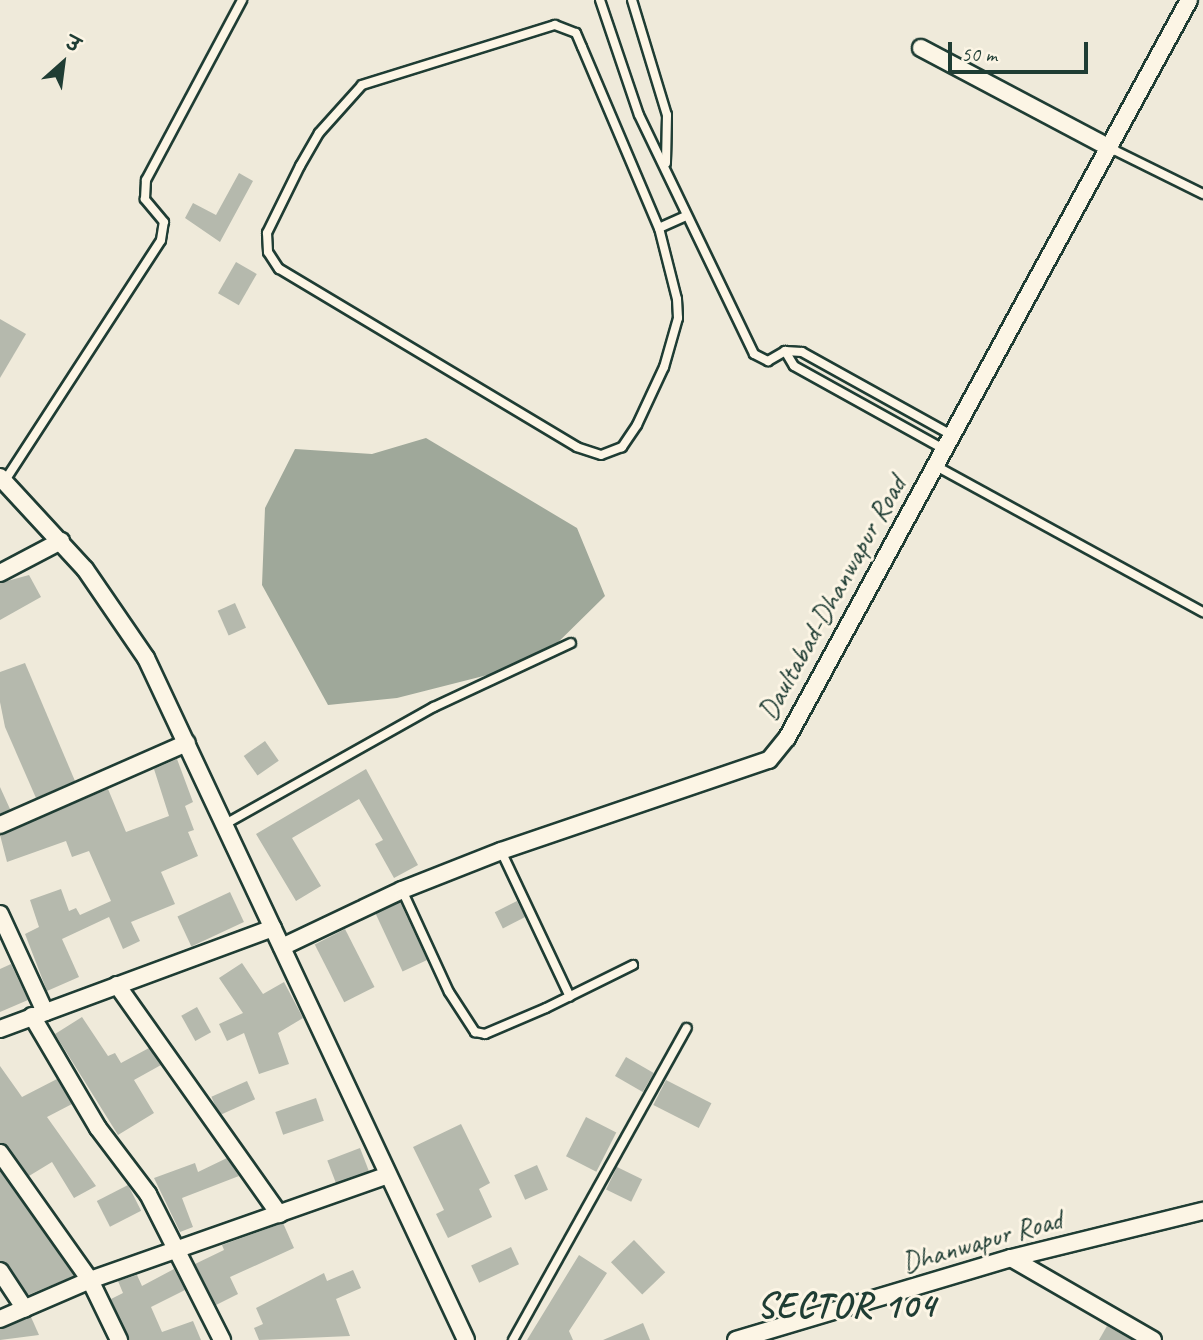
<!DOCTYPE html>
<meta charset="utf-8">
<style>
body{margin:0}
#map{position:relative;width:1203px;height:1340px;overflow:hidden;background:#efeada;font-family:Caveat,"Playpen Sans Deva",sans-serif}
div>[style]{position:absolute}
.water>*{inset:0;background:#9fa89a}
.building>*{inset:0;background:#b5b9ad;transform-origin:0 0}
.roads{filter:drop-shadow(2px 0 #1f3d34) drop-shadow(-2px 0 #1f3d34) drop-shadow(0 2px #1f3d34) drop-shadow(0 -2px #1f3d34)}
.service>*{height:8px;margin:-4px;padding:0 4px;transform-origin:4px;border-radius:4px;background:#fcf5e5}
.minor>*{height:16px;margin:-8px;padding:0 8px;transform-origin:8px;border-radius:8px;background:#fcf5e5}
span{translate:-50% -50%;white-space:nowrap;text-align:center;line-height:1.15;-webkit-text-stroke:6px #fcf5e5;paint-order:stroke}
.street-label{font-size:28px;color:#1f3d34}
.district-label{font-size:35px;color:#1f3d34;font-weight:700;letter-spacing:2px}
.north{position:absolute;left:28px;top:28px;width:70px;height:70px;-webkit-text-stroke:5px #fcf5e5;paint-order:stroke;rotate:28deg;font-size:19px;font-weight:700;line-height:28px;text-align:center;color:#1f3d34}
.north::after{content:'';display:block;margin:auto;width:24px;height:32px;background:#1f3d34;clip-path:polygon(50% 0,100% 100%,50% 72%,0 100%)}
.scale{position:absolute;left:948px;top:42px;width:140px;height:32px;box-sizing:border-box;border:4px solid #1f3d34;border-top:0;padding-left:9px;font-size:21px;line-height:24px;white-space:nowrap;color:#1f3d34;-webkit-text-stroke:5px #fcf5e5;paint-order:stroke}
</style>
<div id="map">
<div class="water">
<div style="clip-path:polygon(426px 438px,577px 528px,605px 596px,538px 662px,397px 698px,328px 705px,262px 585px,265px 508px,295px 449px,372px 454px)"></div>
</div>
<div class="building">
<div style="clip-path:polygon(239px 173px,253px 181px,220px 242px,185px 218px,193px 203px,216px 215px)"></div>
<div style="left:236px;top:262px;width:24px;height:36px;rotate:30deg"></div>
<div style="clip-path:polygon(0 319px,26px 334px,0 378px)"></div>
<div style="clip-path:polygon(29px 575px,41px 597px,0 620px,0 583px)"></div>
<div style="left:235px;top:603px;width:27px;height:19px;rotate:66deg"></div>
<div style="clip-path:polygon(25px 663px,75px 781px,36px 798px,5px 727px,0 702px,0 672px)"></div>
<div style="left:265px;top:741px;width:24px;height:26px;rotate:55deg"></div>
<div style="clip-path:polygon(177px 759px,193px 802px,185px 806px,194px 830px,188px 832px,198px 856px,161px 872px,175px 904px,131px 922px,140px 941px,123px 949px,109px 917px,62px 939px,79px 977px,47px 991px,25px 934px,39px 927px,30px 900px,61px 889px,69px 911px,76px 908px,80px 915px,111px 901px,89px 851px,72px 857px,66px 841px,7px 862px,0 835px,108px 789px,126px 832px,169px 816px,154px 769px)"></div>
<div style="clip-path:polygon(366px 769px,418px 865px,394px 878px,375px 844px,383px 840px,359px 799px,292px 838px,321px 886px,296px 901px,256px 834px)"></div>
<div style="clip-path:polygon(0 787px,10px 809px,0 814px)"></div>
<div style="left:230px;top:892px;width:33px;height:58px;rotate:65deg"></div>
<div style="left:517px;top:901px;width:18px;height:25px;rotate:63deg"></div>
<div style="left:400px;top:902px;width:64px;height:27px;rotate:65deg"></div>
<div style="left:345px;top:929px;width:65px;height:34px;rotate:63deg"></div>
<div style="clip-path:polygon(242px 963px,263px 994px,284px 982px,303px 1018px,278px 1033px,289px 1064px,259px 1074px,244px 1033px,227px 1041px,219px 1024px,243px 1013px,219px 978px)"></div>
<div style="clip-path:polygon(11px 964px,28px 1000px,0 1012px,0 969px)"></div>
<div style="left:197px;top:1007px;width:29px;height:18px;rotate:61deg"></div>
<div style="clip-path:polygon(82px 1017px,108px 1056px,115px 1053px,121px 1063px,149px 1048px,161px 1065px,134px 1080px,154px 1113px,118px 1135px,55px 1034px)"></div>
<div style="left:626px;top:1057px;width:32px;height:22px;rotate:30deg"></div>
<div style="clip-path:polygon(0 1066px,22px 1097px,57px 1079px,72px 1104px,47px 1117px,96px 1186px,74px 1198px,52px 1162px,29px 1176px,9px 1147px,0 1143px)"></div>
<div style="left:666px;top:1080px;width:51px;height:28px;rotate:27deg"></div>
<div style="left:247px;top:1081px;width:20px;height:39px;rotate:66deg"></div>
<div style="left:316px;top:1098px;width:24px;height:43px;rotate:71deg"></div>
<div style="left:586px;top:1117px;width:34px;height:44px;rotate:27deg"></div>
<div style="clip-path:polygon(461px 1124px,490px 1183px,479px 1189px,492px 1217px,448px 1238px,436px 1214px,444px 1210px,413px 1147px)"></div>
<div style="left:360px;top:1148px;width:25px;height:35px;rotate:69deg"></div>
<div style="clip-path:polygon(227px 1158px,239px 1176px,182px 1198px,193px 1227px,180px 1232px,154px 1178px,195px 1163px,198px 1172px)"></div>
<div style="left:537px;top:1165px;width:27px;height:25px;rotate:66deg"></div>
<div style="left:617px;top:1167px;width:28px;height:25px;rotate:26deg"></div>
<div style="clip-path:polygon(0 1171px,74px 1276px,28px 1295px,9px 1265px,0 1261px)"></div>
<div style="left:128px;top:1185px;width:29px;height:35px;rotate:63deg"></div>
<div style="clip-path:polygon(283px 1223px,294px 1248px,230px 1277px,238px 1294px,216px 1305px,195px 1264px,224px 1250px,222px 1245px)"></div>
<div style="left:634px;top:1240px;width:45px;height:32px;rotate:46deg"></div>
<div style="left:511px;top:1247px;width:19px;height:44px;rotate:65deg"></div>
<div style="clip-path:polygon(579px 1255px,607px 1273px,569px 1331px,573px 1340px,527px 1340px)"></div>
<div style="clip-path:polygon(174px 1269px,185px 1290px,151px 1307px,162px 1332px,193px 1321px,201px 1340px,129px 1340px,111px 1299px,123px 1293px,118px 1281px,137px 1275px,142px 1286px)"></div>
<div style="clip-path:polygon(353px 1270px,361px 1288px,336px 1299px,350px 1336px,259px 1340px,254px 1328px,263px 1324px,256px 1308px,324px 1273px,327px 1281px)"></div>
<div style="clip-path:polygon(31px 1317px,39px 1335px,0 1340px,0 1329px)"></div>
<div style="clip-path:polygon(643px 1323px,650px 1340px,603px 1340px)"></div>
<div style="clip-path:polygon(1107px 1326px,1132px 1340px,1099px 1340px)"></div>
</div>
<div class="roads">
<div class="service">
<div style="left:600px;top:0;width:121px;rotate:71.3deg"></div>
<div style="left:639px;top:115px;width:265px;rotate:64.3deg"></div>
<div style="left:754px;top:354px;width:16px;rotate:27deg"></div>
<div style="left:768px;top:361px;width:20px;rotate:-30deg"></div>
<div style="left:785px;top:351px;width:17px;rotate:3deg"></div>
<div style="left:802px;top:352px;width:171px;rotate:29deg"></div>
<div style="left:632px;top:0;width:120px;rotate:73.1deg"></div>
<div style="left:667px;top:115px;width:48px;rotate:91.2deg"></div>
<div style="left:555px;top:25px;width:22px;rotate:21deg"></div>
<div style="left:576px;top:33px;width:15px;rotate:67deg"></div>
<div style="left:582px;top:47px;width:197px;rotate:67deg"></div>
<div style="left:659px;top:228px;width:73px;rotate:75.8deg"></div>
<div style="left:677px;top:299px;width:19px;rotate:87deg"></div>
<div style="left:678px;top:318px;width:51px;rotate:105.9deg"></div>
<div style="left:664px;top:367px;width:64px;rotate:115deg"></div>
<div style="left:637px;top:425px;width:27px;rotate:124deg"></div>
<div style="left:622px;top:447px;width:22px;rotate:159deg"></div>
<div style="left:601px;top:455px;width:25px;rotate:-162deg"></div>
<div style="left:577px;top:447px;width:347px;rotate:-149.1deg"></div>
<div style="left:279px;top:269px;width:20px;rotate:-123deg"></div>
<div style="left:268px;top:252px;width:19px;rotate:-93deg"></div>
<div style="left:267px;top:233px;width:75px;rotate:-63.8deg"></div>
<div style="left:300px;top:166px;width:38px;rotate:-60deg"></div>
<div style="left:319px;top:133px;width:64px;rotate:-48.1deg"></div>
<div style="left:362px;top:85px;width:202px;rotate:-17.3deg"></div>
<div style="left:1110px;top:148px;width:104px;rotate:26.3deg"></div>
<div style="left:659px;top:228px;width:27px;rotate:-24deg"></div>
<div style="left:785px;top:351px;width:17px;rotate:59deg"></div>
<div style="left:794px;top:366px;width:171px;rotate:29deg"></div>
<div style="left:934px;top:465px;width:307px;rotate:28.7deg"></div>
<div style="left:4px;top:482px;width:288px;rotate:-57deg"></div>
<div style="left:161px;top:240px;width:18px;rotate:-81deg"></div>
<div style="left:164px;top:222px;width:30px;rotate:-130deg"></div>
<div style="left:145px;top:199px;width:19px;rotate:-87deg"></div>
<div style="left:146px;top:180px;width:204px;rotate:-61.9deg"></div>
<div style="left:227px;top:823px;width:237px;rotate:-29.3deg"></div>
<div style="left:434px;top:707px;width:151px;rotate:-25deg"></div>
<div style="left:501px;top:851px;width:161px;rotate:64.7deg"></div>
<div style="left:402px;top:890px;width:112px;rotate:65.3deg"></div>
<div style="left:449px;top:992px;width:48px;rotate:57deg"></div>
<div style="left:475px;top:1032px;width:10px;rotate:11deg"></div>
<div style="left:485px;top:1034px;width:66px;rotate:-23.1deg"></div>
<div style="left:546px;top:1008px;width:97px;rotate:-26.3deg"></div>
<div style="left:513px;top:1340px;width:357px;rotate:-60.9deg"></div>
</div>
<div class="minor">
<div style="left:921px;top:48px;width:214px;rotate:27.9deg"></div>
<div style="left:0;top:477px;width:125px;rotate:47.3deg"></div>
<div style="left:85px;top:569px;width:108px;rotate:55.6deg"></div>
<div style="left:146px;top:658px;width:753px;rotate:64.86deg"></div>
<div style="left:0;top:573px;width:69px;rotate:-27.7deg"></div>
<div style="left:0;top:825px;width:204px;rotate:-23.7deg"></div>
<div style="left:0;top:914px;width:108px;rotate:65.3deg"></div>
<div style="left:282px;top:947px;width:133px;rotate:-25.4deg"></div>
<div style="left:402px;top:890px;width:106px;rotate:-21.5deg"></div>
<div style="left:501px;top:851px;width:283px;rotate:-18.8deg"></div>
<div style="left:769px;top:760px;width:28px;rotate:-51deg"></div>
<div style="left:787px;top:738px;width:840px;rotate:-61.42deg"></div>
<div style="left:117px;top:985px;width:281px;rotate:54.7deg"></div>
<div style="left:32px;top:1016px;width:130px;rotate:59.5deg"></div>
<div style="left:98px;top:1128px;width:83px;rotate:52.9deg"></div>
<div style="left:148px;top:1194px;width:164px;rotate:63.1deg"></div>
<div style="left:0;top:1029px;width:291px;rotate:-20.3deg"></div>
<div style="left:0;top:1153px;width:156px;rotate:54.7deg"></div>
<div style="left:90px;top:1280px;width:67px;rotate:64.2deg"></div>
<div style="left:1011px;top:1258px;width:164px;rotate:30deg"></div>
<div style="left:0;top:1271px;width:45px;rotate:56.7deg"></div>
<div style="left:0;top:1319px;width:98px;rotate:-23.4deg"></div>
<div style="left:90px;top:1280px;width:314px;rotate:-19.4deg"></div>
<div style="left:736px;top:1340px;width:287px;rotate:-16.6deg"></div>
<div style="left:1011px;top:1258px;width:198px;rotate:-13.8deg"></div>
</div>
</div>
<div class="street-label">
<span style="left:832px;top:598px;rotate:-61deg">Daultabad-Dhanwapur Road</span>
<span style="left:982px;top:1241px;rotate:-16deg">Dhanwapur Road</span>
</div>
<div class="district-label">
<span style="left:847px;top:1306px">SECTOR 104</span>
</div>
<div class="north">उ</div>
<div class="scale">50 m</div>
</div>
